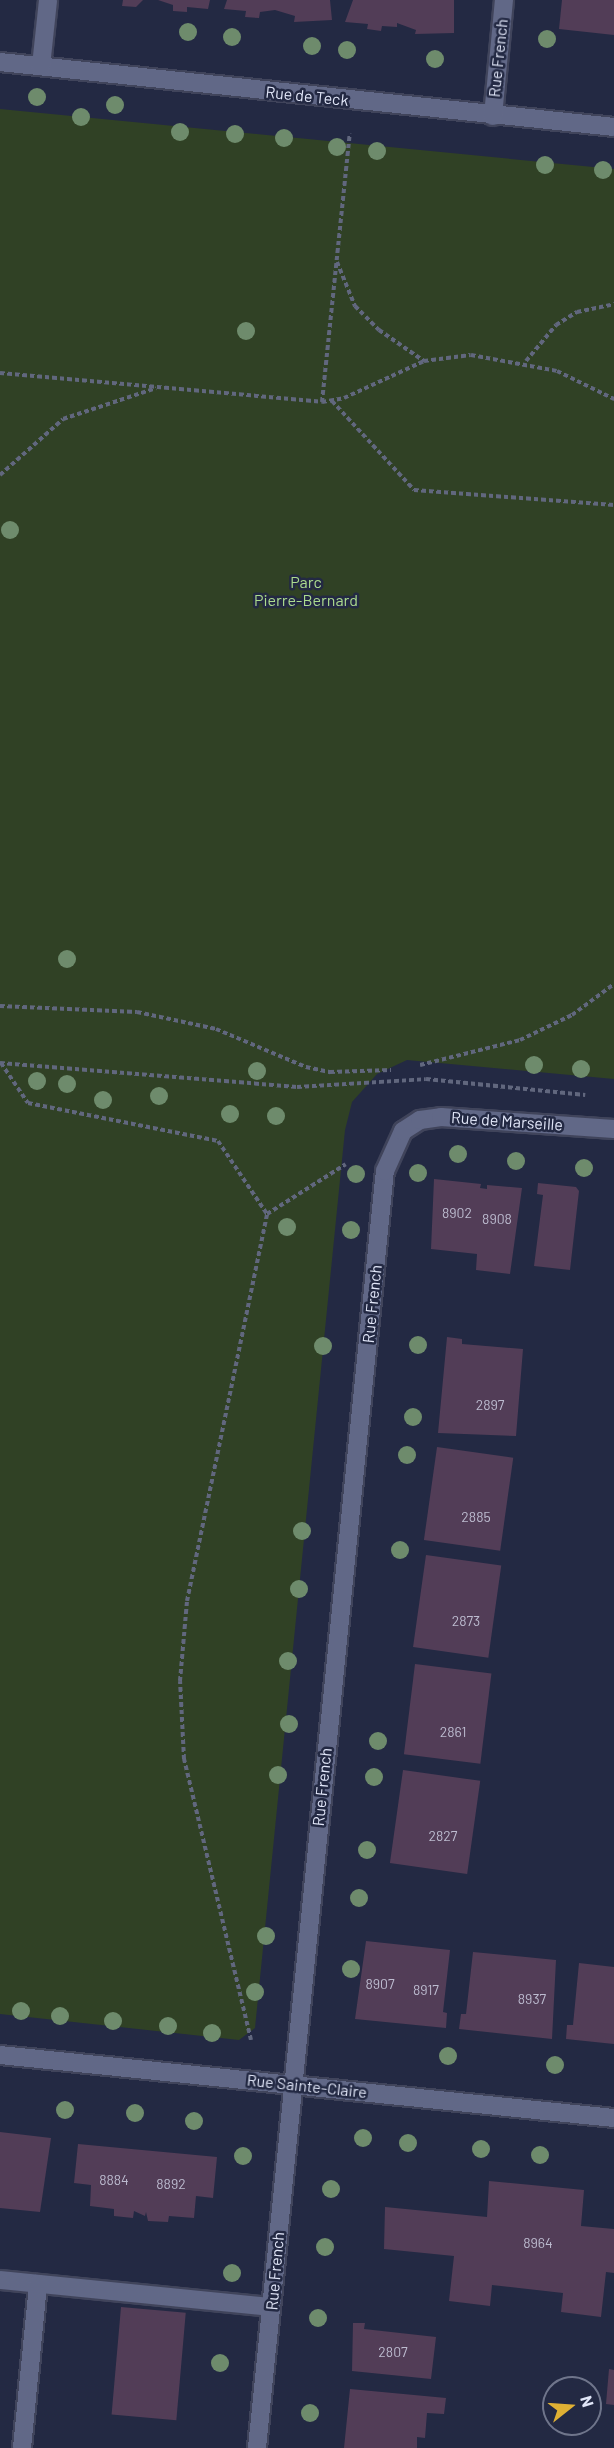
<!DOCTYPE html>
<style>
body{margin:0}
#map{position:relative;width:614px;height:2448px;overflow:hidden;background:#232943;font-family:Barlow,sans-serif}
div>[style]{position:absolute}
.green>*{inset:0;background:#304125}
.building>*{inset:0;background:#523d57;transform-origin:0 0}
.path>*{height:4px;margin-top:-2px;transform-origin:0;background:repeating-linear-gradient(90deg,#61677e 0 4.5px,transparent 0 7.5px)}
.roads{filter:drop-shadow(2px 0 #40445b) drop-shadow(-2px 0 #40445b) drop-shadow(0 2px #40445b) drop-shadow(0 -2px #40445b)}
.minor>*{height:18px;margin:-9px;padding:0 9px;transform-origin:9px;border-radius:9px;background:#616887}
.trees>*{width:18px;height:18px;margin:-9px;border-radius:50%;background:#6e8b6c}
span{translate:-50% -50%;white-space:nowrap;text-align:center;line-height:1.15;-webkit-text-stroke:5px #232943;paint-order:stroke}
.number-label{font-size:14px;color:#bdbcd0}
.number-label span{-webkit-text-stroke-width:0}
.street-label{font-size:16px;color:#e1e6f8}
.park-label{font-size:16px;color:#acdb8e}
.north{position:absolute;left:542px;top:2376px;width:60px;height:60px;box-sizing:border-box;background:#232943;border:2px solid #6f758b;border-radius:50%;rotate:73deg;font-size:16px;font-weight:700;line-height:24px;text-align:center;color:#e1e6f8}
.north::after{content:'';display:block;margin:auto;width:21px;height:27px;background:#dfb034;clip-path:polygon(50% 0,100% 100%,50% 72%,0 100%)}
</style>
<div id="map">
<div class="green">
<div style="clip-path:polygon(0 109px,614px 169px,614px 1079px,407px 1060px,377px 1074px,352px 1102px,345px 1130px,255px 2028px,239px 2040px,0 2014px)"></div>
</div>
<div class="building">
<div style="clip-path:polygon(123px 0,143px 0,136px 7px,122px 6px)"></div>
<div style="clip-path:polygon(158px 0,210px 0,208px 9px,187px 7px,187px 12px,173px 11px,173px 5px)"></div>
<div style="clip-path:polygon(227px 0,330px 0,332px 20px,294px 22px,295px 16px,275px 10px,260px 12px,259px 18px,245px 17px,246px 11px,224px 9px)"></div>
<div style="clip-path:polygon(353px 0,454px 0,454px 33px,415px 34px,416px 30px,397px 23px,397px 27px,382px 26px,381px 31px,367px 29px,368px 24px,345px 22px)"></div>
<div style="clip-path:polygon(562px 0,614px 0,614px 35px,559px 29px)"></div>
<div style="clip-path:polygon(434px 1179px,481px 1184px,480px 1188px,487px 1189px,487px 1185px,522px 1188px,510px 1274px,476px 1270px,477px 1254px,431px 1249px)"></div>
<div style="clip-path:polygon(538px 1183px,576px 1187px,579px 1191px,570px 1270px,534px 1266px,543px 1195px,537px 1194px)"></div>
<div style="clip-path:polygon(447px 1337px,462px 1339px,462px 1344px,523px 1349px,516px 1436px,438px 1433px)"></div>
<div style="left:437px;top:1447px;width:77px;height:94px;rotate:8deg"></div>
<div style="left:426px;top:1555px;width:76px;height:93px;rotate:8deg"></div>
<div style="left:415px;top:1664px;width:77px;height:91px;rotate:7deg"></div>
<div style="left:403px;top:1770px;width:78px;height:94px;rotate:8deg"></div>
<div style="clip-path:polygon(366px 1941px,450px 1950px,443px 2012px,447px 2013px,446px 2028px,355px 2019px)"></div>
<div style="clip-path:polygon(473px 1952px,556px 1960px,552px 2039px,459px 2029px,461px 2014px,466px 2014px)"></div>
<div style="clip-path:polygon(579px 1963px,614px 1967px,614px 2044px,566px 2039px,567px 2025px,573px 2025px)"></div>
<div style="clip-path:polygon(0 2132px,51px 2138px,40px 2212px,0 2208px)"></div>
<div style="clip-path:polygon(78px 2144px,217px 2157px,213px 2198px,196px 2196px,194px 2218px,169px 2216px,168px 2222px,148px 2221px,146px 2212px,145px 2216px,134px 2211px,133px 2218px,114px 2216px,114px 2209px,90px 2206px,91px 2185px,74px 2183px)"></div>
<div style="clip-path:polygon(489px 2181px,584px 2190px,581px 2226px,614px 2229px,614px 2273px,606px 2272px,601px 2317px,561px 2312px,563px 2293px,492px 2285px,490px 2306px,449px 2301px,454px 2256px,384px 2249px,385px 2207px,487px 2217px)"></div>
<div style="left:121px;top:2307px;width:65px;height:108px;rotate:5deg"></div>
<div style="clip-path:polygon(353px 2323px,365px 2323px,364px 2329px,436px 2337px,431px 2379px,352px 2371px)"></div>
<div style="clip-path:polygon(609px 2369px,614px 2370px,614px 2405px,606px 2404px)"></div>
<div style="clip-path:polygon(350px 2389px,446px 2398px,444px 2414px,427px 2413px,425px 2438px,417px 2437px,417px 2448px,344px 2448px)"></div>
</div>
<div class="path">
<div style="left:337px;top:262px;width:48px;rotate:67.8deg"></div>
<div style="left:355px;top:306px;width:34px;rotate:45deg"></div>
<div style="left:379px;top:330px;width:55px;rotate:34.6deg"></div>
<div style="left:526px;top:361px;width:47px;rotate:-50.2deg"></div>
<div style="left:556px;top:325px;width:25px;rotate:-32deg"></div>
<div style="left:577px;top:312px;width:38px;rotate:-12deg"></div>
<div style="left:0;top:373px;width:323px;rotate:5.1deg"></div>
<div style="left:322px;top:402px;width:22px;rotate:-10deg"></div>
<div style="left:344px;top:398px;width:88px;rotate:-24.8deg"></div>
<div style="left:424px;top:361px;width:47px;rotate:-7.3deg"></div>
<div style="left:471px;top:355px;width:87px;rotate:10.5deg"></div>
<div style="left:557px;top:371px;width:64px;rotate:26.2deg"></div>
<div style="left:332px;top:401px;width:121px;rotate:47.3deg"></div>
<div style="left:414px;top:490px;width:201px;rotate:4.3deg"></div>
<div style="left:322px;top:402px;width:270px;rotate:-84.1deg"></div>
<div style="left:0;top:475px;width:84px;rotate:-41.6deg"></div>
<div style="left:63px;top:419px;width:98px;rotate:-18.4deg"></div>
<div style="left:0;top:1006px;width:137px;rotate:2.5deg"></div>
<div style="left:137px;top:1012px;width:81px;rotate:12.1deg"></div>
<div style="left:216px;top:1029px;width:98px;rotate:22.9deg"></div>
<div style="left:306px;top:1067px;width:25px;rotate:12deg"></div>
<div style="left:330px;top:1072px;width:61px;rotate:-1.9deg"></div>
<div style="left:0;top:1063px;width:298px;rotate:4.6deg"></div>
<div style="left:297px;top:1087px;width:129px;rotate:-3.5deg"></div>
<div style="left:426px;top:1079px;width:160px;rotate:5.7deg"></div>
<div style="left:1px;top:1063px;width:48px;rotate:56deg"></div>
<div style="left:28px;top:1103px;width:194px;rotate:11.3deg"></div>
<div style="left:218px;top:1141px;width:88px;rotate:56.1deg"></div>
<div style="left:420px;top:1065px;width:103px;rotate:-14deg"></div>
<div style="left:520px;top:1040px;width:58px;rotate:-25.7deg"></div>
<div style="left:572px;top:1015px;width:52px;rotate:-36.4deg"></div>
<div style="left:251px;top:2040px;width:289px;rotate:-103.4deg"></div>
<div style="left:184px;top:1759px;width:78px;rotate:-92.9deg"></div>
<div style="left:180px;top:1681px;width:80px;rotate:-85deg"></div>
<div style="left:187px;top:1601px;width:395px;rotate:-78.3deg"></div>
<div style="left:267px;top:1214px;width:93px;rotate:-32.3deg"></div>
</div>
<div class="roads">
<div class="minor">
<div style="left:0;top:62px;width:617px;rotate:6.04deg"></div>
<div style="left:41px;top:66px;width:66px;rotate:-83.9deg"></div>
<div style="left:493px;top:116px;width:117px;rotate:-84.6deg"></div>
<div style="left:0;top:2055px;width:617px;rotate:5.86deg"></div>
<div style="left:0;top:2280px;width:272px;rotate:5.7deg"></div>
<div style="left:22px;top:2448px;width:165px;rotate:-84.4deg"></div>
<div style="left:257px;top:2448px;width:1283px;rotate:-84.28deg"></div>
<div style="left:385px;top:1171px;width:44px;rotate:-65.8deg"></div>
<div style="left:403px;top:1131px;width:20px;rotate:-33deg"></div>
<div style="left:420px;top:1120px;width:21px;rotate:-8deg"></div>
<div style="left:441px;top:1117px;width:173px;rotate:4deg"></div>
</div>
</div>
<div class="trees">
<div style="left:188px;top:32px"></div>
<div style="left:232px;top:37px"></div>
<div style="left:547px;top:39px"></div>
<div style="left:312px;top:46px"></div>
<div style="left:347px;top:50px"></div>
<div style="left:435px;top:59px"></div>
<div style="left:37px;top:97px"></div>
<div style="left:115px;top:105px"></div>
<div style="left:81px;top:117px"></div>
<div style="left:180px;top:132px"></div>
<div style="left:235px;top:134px"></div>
<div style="left:284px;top:138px"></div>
<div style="left:337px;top:147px"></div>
<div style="left:377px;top:151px"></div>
<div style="left:545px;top:165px"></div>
<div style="left:603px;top:170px"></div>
<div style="left:246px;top:331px"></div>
<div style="left:10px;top:530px"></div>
<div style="left:67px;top:959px"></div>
<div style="left:534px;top:1065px"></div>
<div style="left:581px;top:1069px"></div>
<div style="left:257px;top:1071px"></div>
<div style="left:37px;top:1081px"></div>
<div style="left:67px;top:1084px"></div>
<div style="left:159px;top:1096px"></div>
<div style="left:103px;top:1100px"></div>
<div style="left:230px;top:1114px"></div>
<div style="left:276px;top:1116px"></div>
<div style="left:458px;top:1154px"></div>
<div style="left:516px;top:1161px"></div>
<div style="left:584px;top:1168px"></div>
<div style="left:418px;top:1173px"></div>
<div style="left:356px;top:1174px"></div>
<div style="left:287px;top:1227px"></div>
<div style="left:351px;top:1230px"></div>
<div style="left:418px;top:1345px"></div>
<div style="left:323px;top:1346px"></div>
<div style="left:413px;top:1417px"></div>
<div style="left:407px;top:1455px"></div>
<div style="left:302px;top:1531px"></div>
<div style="left:400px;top:1550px"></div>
<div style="left:299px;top:1589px"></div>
<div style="left:288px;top:1661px"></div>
<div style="left:289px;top:1724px"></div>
<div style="left:378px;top:1741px"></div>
<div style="left:278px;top:1775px"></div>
<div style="left:374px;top:1777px"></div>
<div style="left:367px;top:1850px"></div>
<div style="left:359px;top:1898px"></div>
<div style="left:266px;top:1936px"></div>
<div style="left:351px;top:1969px"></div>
<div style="left:255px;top:1992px"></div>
<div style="left:21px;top:2011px"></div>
<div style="left:60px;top:2016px"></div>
<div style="left:113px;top:2021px"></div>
<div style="left:168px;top:2026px"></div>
<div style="left:212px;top:2033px"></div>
<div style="left:448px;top:2056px"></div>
<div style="left:555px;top:2065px"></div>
<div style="left:65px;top:2110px"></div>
<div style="left:135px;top:2113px"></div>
<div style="left:194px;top:2121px"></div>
<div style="left:363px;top:2138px"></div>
<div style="left:408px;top:2143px"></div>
<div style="left:481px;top:2149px"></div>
<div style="left:540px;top:2155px"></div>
<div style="left:243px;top:2156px"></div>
<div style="left:331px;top:2189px"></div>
<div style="left:325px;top:2247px"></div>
<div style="left:232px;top:2273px"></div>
<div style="left:318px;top:2318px"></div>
<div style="left:220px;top:2363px"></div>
<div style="left:310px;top:2413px"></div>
</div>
<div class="number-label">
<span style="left:457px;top:1213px">8902</span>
<span style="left:497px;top:1219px">8908</span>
<span style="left:490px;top:1405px">2897</span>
<span style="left:476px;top:1517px">2885</span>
<span style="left:466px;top:1621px">2873</span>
<span style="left:453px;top:1732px">2861</span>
<span style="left:443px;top:1836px">2827</span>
<span style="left:380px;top:1984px">8907</span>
<span style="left:426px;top:1990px">8917</span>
<span style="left:532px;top:1999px">8937</span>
<span style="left:114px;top:2180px">8884</span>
<span style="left:171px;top:2184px">8892</span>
<span style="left:538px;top:2243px">8964</span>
<span style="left:393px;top:2352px">2807</span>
</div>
<div class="street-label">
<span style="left:498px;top:58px;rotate:-84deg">Rue French</span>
<span style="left:307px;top:96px;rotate:6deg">Rue de Teck</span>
<span style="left:507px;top:1121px;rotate:4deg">Rue de Marseille</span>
<span style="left:372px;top:1304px;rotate:-84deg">Rue French</span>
<span style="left:322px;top:1787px;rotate:-84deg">Rue French</span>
<span style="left:307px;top:2086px;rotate:6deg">Rue Sainte-Claire</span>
<span style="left:275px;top:2271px;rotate:-85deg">Rue French</span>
</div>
<div class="park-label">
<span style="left:306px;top:591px">Parc<br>Pierre-Bernard</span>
</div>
<div class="north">N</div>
</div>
